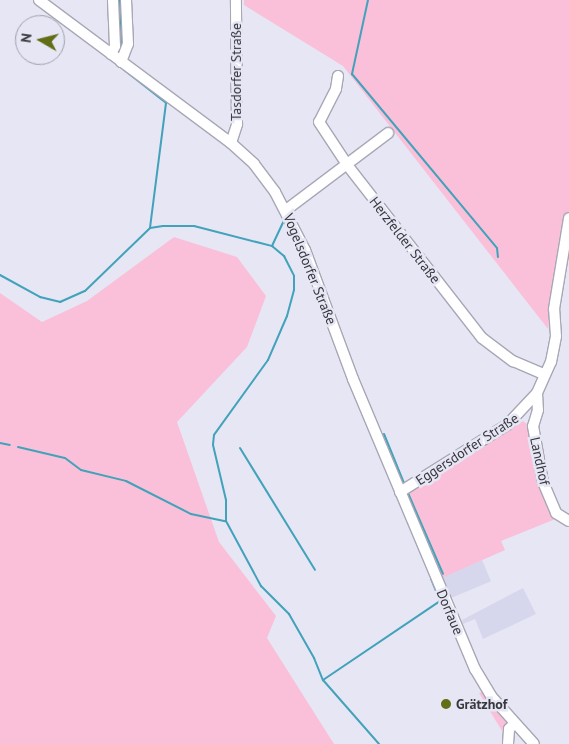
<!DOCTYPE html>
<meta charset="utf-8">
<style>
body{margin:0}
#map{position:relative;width:569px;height:744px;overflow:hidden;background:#e6e6f5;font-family:"PT Sans",sans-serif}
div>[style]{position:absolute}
.built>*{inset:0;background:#d6d7ec;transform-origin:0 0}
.green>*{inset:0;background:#fac0d9}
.stream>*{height:2px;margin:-1px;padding:0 1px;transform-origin:1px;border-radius:1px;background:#42a2ba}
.roads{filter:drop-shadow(1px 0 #a7a7b5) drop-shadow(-1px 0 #a7a7b5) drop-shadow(0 1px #a7a7b5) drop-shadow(0 -1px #a7a7b5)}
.minor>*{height:10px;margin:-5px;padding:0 5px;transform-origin:5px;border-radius:5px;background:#fff}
.dots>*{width:14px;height:14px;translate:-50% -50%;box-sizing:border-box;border:2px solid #e6e6f5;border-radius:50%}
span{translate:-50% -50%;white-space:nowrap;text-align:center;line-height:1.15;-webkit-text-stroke:5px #e6e6f5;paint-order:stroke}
.street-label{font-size:14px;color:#37373d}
.poi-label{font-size:14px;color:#37373d;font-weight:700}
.left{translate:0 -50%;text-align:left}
.north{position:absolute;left:15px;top:15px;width:50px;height:50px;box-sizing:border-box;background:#e6e6f5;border:1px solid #a0a0ab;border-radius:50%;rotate:278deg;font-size:14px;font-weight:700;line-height:20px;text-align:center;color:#37373d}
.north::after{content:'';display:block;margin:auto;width:18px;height:22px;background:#626d15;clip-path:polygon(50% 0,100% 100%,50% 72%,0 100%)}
</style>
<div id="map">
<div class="built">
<div style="left:482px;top:560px;width:23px;height:44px;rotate:67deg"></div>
<div style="clip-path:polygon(523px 588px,536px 614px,483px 639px,475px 619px,463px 624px,462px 620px)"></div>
</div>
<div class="green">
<div style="clip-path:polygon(244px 0,569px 0,569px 217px,548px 329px,343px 66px,244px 5px)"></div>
<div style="clip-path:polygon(174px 237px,237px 257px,266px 296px,247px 347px,177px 422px,219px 542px,276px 616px,267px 638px,334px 744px,0 744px,0 293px,42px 322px,87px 301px)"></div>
<div style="clip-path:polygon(523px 421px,532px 428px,558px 518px,501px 541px,505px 550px,442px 578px,407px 493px)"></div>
<div style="clip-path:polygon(484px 691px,510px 723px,502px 731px,479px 693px)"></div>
</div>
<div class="stream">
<div style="left:119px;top:0;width:48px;rotate:86.4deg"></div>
<div style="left:368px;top:0;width:76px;rotate:102.2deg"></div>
<div style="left:352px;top:74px;width:226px;rotate:50.2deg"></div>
<div style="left:497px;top:248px;width:9px;rotate:84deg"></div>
<div style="left:123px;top:69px;width:55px;rotate:38.3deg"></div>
<div style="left:166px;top:103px;width:126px;rotate:97.3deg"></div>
<div style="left:272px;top:246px;width:29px;rotate:-65deg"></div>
<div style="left:0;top:275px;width:46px;rotate:28.8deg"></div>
<div style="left:40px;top:297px;width:21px;rotate:14deg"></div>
<div style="left:60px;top:302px;width:27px;rotate:-24deg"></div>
<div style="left:85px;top:291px;width:91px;rotate:-44.1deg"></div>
<div style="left:150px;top:228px;width:13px;rotate:-9deg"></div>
<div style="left:163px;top:226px;width:31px"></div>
<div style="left:194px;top:226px;width:81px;rotate:14.4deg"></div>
<div style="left:272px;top:246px;width:16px;rotate:40deg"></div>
<div style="left:284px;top:256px;width:22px;rotate:63deg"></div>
<div style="left:294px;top:276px;width:14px;rotate:90deg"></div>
<div style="left:294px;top:290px;width:27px;rotate:105deg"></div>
<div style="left:287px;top:316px;width:48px;rotate:113.4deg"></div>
<div style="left:268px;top:360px;width:92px;rotate:125.8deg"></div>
<div style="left:214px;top:435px;width:10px;rotate:96deg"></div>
<div style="left:213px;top:445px;width:57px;rotate:76.7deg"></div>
<div style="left:226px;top:500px;width:21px;rotate:90deg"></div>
<div style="left:226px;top:521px;width:74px;rotate:61.7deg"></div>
<div style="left:261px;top:586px;width:40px;rotate:45deg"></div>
<div style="left:289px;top:614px;width:51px;rotate:60.4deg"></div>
<div style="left:314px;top:658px;width:24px;rotate:68deg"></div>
<div style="left:323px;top:680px;width:85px;rotate:48.8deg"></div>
<div style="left:384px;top:434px;width:53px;rotate:67.8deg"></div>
<div style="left:0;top:443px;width:10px;rotate:11deg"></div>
<div style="left:18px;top:447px;width:48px;rotate:13.2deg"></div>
<div style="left:65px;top:458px;width:20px;rotate:37deg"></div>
<div style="left:81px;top:470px;width:46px;rotate:13.7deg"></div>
<div style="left:126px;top:481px;width:73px;rotate:26.9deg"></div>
<div style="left:191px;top:514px;width:35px;rotate:12deg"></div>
<div style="left:240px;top:448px;width:143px;rotate:58.4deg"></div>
<div style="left:408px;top:493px;width:88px;rotate:66.6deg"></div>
<div style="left:323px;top:680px;width:141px;rotate:-34deg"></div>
<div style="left:440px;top:601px;width:24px;rotate:-112deg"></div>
</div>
<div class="roads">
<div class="minor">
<div style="left:39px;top:0;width:239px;rotate:36.7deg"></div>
<div style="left:231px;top:143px;width:31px;rotate:42deg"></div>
<div style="left:254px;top:164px;width:35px;rotate:53deg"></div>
<div style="left:275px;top:192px;width:65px;rotate:62.7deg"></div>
<div style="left:305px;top:250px;width:138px;rotate:69.6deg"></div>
<div style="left:353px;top:379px;width:315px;rotate:67.2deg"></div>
<div style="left:475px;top:669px;width:31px;rotate:59deg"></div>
<div style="left:491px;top:696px;width:64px;rotate:48.1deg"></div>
<div style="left:111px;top:54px;width:9px;rotate:-63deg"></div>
<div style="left:115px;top:46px;width:46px;rotate:-92.5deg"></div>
<div style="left:121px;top:62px;width:19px;rotate:-69deg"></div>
<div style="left:128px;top:44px;width:44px;rotate:-92.6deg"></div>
<div style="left:338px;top:76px;width:13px;rotate:99deg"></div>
<div style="left:336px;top:89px;width:37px;rotate:117deg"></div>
<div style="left:319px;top:122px;width:53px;rotate:56.6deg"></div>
<div style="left:348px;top:166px;width:218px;rotate:52.1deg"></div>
<div style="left:482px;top:338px;width:39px;rotate:37deg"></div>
<div style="left:513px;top:361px;width:34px;rotate:23deg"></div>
<div style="left:231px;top:143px;width:20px;rotate:-72deg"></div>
<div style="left:237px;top:124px;width:124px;rotate:-90.5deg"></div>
<div style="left:286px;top:210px;width:128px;rotate:-37deg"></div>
<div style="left:537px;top:393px;width:17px;rotate:87deg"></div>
<div style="left:538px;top:410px;width:17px;rotate:107deg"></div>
<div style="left:533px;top:426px;width:57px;rotate:79.9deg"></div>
<div style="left:543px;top:482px;width:34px;rotate:67deg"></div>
<div style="left:556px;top:513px;width:15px;rotate:32deg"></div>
<div style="left:400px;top:492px;width:126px;rotate:-32.1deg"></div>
<div style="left:507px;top:425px;width:44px;rotate:-46.8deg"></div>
<div style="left:537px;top:393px;width:34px;rotate:-66deg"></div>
<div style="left:551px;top:362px;width:26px;rotate:-79deg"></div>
<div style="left:556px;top:336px;width:27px;rotate:-94deg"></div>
<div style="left:554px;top:309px;width:92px;rotate:-80.6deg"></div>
<div style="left:508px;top:744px;width:15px;rotate:-86deg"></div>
<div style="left:509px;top:729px;width:8px;rotate:-45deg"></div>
</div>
</div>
<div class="dots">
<div style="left:446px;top:704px;background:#626d15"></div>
</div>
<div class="street-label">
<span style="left:236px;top:72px;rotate:-90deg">Tasdorfer Straße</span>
<span style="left:405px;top:240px;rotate:52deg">Herzfelder Straße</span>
<span style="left:310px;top:269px;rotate:68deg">Vogelsdorfer Straße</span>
<span style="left:467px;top:449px;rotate:-33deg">Eggersdorfer Straße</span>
<span style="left:540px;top:461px;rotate:78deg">Landhof</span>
<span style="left:450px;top:612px;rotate:67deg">Dorfaue</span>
</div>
<div class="poi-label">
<span class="left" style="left:456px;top:704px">Grätzhof</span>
</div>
<div class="north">N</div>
</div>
